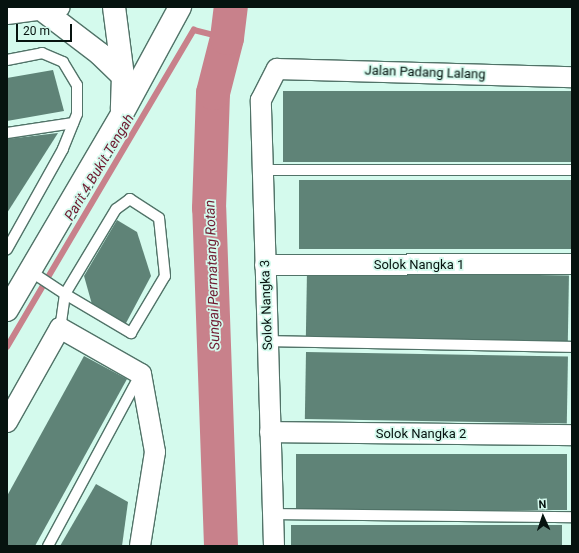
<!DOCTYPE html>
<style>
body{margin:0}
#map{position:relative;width:579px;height:553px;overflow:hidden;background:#d4faed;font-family:Roboto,sans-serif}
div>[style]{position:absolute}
.stream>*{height:5.5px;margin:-2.75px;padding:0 2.75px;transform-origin:2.75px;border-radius:2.75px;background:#c8818b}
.river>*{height:34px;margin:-17px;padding:0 17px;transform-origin:17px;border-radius:17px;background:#c8818b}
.building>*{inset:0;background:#5f8377;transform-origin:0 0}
.roads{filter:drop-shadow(1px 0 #517368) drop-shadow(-1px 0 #517368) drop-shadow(0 1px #517368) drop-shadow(0 -1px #517368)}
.service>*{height:10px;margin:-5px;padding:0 5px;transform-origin:5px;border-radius:5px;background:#fff}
.minor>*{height:20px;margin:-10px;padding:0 10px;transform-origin:10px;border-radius:10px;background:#fff}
.tertiary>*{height:22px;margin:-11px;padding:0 11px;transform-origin:11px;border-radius:11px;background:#fff}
span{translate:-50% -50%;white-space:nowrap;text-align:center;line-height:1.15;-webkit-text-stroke:3.5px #d4faed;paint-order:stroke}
.street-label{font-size:13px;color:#06130f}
.water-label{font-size:14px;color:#6f1a30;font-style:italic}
.frame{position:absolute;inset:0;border:8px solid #06130f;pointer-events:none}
.north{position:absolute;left:523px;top:497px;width:40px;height:40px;-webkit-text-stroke:3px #d4faed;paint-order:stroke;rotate:357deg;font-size:11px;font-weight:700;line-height:16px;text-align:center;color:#06130f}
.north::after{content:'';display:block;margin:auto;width:14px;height:18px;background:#06130f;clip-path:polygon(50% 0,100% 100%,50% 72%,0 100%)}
.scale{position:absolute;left:16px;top:24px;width:56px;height:18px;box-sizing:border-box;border:2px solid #06130f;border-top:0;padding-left:5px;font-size:12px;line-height:14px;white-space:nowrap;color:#06130f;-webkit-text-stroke:3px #d4faed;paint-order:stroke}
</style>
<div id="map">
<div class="stream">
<div style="left:7px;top:347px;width:368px;rotate:-59.5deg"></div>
<div style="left:194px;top:30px;width:34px;rotate:14deg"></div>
</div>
<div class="river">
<div style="left:221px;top:546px;width:338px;rotate:-92deg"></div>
<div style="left:209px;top:208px;width:115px;rotate:-88deg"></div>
<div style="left:213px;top:93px;width:57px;rotate:-75.7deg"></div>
<div style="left:227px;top:38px;width:31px;rotate:-83deg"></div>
</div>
<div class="building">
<div style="clip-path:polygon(53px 70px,64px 111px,7px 121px,7px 78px)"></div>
<div style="left:283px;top:91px;width:289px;height:71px"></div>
<div style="clip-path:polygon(58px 133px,7px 213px,7px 139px)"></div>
<div style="left:572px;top:180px;width:69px;height:273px;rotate:90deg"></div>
<div style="clip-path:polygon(117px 220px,137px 232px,151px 276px,125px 325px,93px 308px,84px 276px)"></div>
<div style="left:307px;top:271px;width:262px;height:67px;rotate:1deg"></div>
<div style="left:306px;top:352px;width:262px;height:67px;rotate:1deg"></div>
<div style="clip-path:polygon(84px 356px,127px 379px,35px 546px,7px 546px,7px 496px)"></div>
<div style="left:296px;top:454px;width:271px;height:56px"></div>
<div style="clip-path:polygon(96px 484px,128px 502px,122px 546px,60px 546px)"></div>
<div style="left:291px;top:525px;width:271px;height:21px"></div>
</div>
<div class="roads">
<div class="service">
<div style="left:7px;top:60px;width:36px;rotate:-11deg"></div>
<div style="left:42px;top:53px;width:23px;rotate:23deg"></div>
<div style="left:63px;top:62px;width:27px;rotate:59deg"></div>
<div style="left:77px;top:85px;width:29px;rotate:90deg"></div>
<div style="left:77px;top:114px;width:38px;rotate:112deg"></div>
<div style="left:63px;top:149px;width:115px;rotate:119.2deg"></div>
<div style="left:7px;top:133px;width:67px;rotate:-8.6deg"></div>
<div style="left:263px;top:170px;width:309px"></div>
<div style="left:30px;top:271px;width:42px;rotate:33.3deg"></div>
<div style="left:65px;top:294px;width:77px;rotate:30.6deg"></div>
<div style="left:131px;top:333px;width:66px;rotate:-59.2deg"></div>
<div style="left:165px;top:276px;width:58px;rotate:-95.9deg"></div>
<div style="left:159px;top:218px;width:35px;rotate:-147deg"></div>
<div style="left:130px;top:199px;width:17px;rotate:144deg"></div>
<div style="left:116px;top:209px;width:99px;rotate:121deg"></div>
<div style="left:65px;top:294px;width:34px;rotate:98deg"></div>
<div style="left:268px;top:341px;width:304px;rotate:1.1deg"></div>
<div style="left:273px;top:514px;width:299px;rotate:0.6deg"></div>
<div style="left:48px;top:546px;width:192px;rotate:-61.7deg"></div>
</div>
<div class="minor">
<div style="left:7px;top:14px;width:53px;rotate:-7.5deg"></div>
<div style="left:265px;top:265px;width:307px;rotate:-0.2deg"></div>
<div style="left:7px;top:422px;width:108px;rotate:-60.6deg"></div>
<div style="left:60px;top:328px;width:93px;rotate:29.6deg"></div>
<div style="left:141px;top:374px;width:79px;rotate:79.8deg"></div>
<div style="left:155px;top:452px;width:95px;rotate:99.1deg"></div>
<div style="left:270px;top:432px;width:302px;rotate:0.6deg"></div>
<div style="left:274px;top:546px;width:446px;rotate:-91.7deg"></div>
<div style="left:261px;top:100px;width:35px;rotate:-63deg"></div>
<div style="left:277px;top:69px;width:295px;rotate:1.6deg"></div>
</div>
<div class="tertiary">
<div style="left:114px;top:7px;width:70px;rotate:82.6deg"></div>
<div style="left:123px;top:76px;width:33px;rotate:92deg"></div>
<div style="left:41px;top:9px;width:74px;rotate:37.3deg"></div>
<div style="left:100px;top:54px;width:32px;rotate:44deg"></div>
<div style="left:7px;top:310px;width:227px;rotate:-59.6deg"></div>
<div style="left:122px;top:114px;width:122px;rotate:-61.5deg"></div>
</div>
</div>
<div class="street-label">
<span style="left:425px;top:73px;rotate:2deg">Jalan Padang Lalang</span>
<span style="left:419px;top:265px">Solok Nangka 1</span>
<span style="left:267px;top:305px;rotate:-92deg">Solok Nangka 3</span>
<span style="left:421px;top:434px">Solok Nangka 2</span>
</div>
<div class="water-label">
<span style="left:99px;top:167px;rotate:-59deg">Parit 4 Bukit Tengah</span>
<span style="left:212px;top:275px;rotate:-92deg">Sungai Permatang Rotan</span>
</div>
<div class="frame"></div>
<div class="north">N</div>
<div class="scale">20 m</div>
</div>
